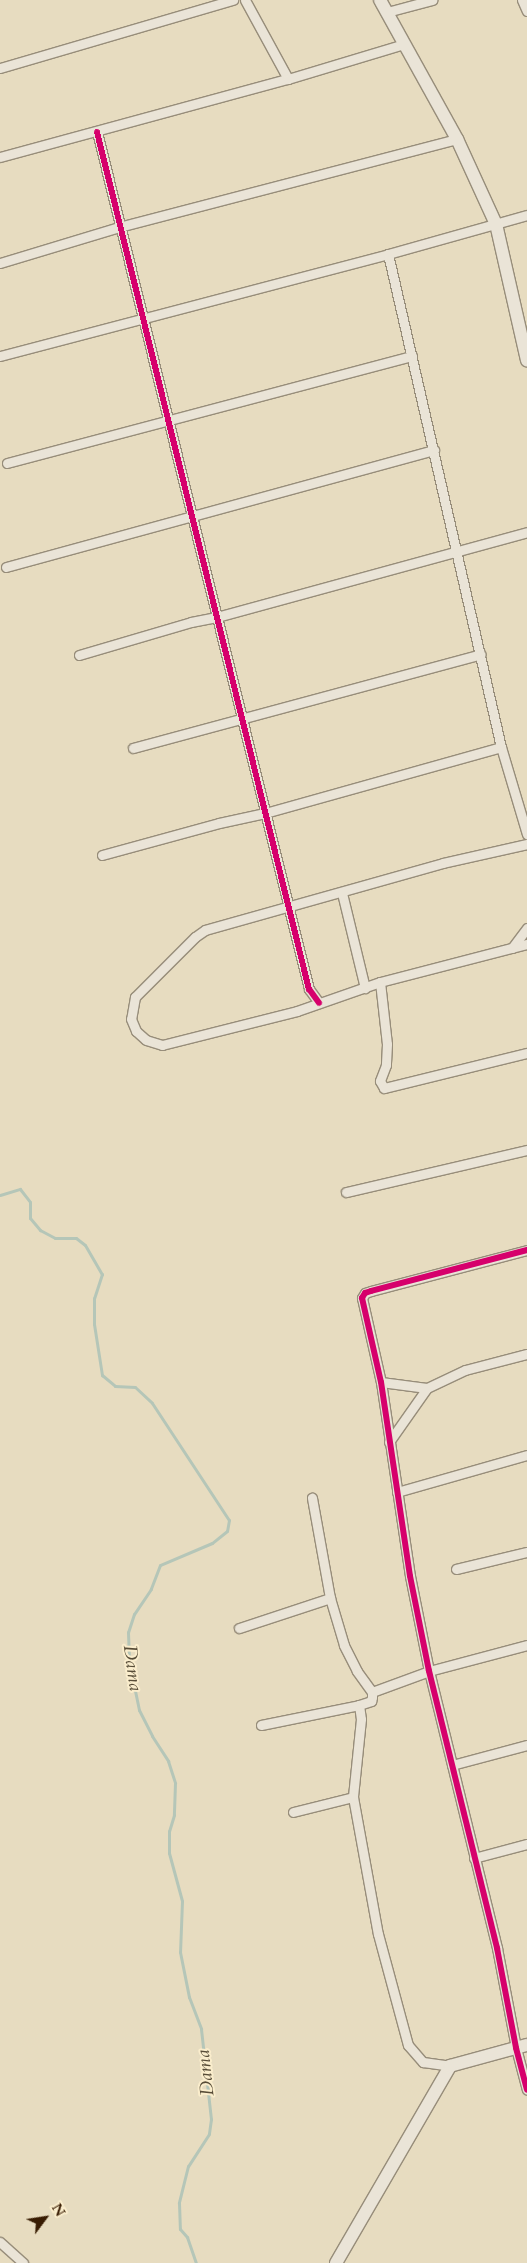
<!DOCTYPE html>
<style>
body{margin:0}
#map{position:relative;width:527px;height:2263px;overflow:hidden;background:#e7dcc0;font-family:Cardo,serif}
div>[style]{position:absolute}
.stream>*{height:3px;margin:-1.5px;padding:0 1.5px;transform-origin:1.5px;border-radius:1.5px;background:#b5c6b8}
.roads{filter:drop-shadow(1px 0 #978d7a) drop-shadow(-1px 0 #978d7a) drop-shadow(0 1px #978d7a) drop-shadow(0 -1px #978d7a)}
.street>*{height:9px;margin:-4.5px;padding:0 4.5px;transform-origin:4.5px;border-radius:4.5px;background:#eae4d7}
.secondary>*{height:12px;margin:-6px;padding:0 6px;transform-origin:6px;border-radius:6px;background:#eae4d7}
.cycleway>*{height:6px;margin:-3px;padding:0 3px;transform-origin:3px;border-radius:3px;background:#d6006c}
span{translate:-50% -50%;white-space:nowrap;text-align:center;line-height:1.15;-webkit-text-stroke:4px #faedcc;paint-order:stroke}
.water-label{font-size:19px;color:#574c37;font-style:italic}
.north{position:absolute;left:20px;top:2193px;width:50px;height:50px;-webkit-text-stroke:4px #faedcc;paint-order:stroke;rotate:59deg;font-size:14px;font-weight:700;line-height:20px;text-align:center;color:#381c02}
.north::after{content:'';display:block;margin:auto;width:18px;height:22px;background:#381c02;clip-path:polygon(50% 0,100% 100%,50% 72%,0 100%)}
</style>
<div id="map">
<div class="stream">
<div style="left:0;top:1195px;width:21px;rotate:-17deg"></div>
<div style="left:20px;top:1189px;width:16px;rotate:52deg"></div>
<div style="left:30px;top:1202px;width:16px;rotate:90deg"></div>
<div style="left:30px;top:1218px;width:16px;rotate:50deg"></div>
<div style="left:40px;top:1230px;width:17px;rotate:28deg"></div>
<div style="left:55px;top:1238px;width:21px"></div>
<div style="left:76px;top:1238px;width:11px;rotate:38deg"></div>
<div style="left:85px;top:1245px;width:34px;rotate:60deg"></div>
<div style="left:102px;top:1274px;width:25px;rotate:108deg"></div>
<div style="left:94px;top:1298px;width:26px;rotate:90deg"></div>
<div style="left:94px;top:1324px;width:52px;rotate:81.1deg"></div>
<div style="left:102px;top:1375px;width:17px;rotate:40deg"></div>
<div style="left:115px;top:1386px;width:20px;rotate:3deg"></div>
<div style="left:135px;top:1387px;width:23px;rotate:43deg"></div>
<div style="left:152px;top:1403px;width:140px;rotate:56.7deg"></div>
<div style="left:229px;top:1520px;width:11px;rotate:100deg"></div>
<div style="left:227px;top:1531px;width:19px;rotate:141deg"></div>
<div style="left:212px;top:1543px;width:56px;rotate:157.1deg"></div>
<div style="left:160px;top:1565px;width:26px;rotate:111deg"></div>
<div style="left:151px;top:1589px;width:30px;rotate:124deg"></div>
<div style="left:134px;top:1614px;width:19px;rotate:108deg"></div>
<div style="left:128px;top:1632px;width:30px;rotate:88deg"></div>
<div style="left:129px;top:1662px;width:49px;rotate:78.2deg"></div>
<div style="left:139px;top:1710px;width:29px;rotate:63deg"></div>
<div style="left:152px;top:1736px;width:30px;rotate:57deg"></div>
<div style="left:168px;top:1761px;width:23px;rotate:72deg"></div>
<div style="left:175px;top:1783px;width:32px;rotate:92deg"></div>
<div style="left:174px;top:1815px;width:17px;rotate:107deg"></div>
<div style="left:169px;top:1831px;width:22px;rotate:90deg"></div>
<div style="left:169px;top:1853px;width:50px;rotate:74.8deg"></div>
<div style="left:182px;top:1901px;width:51px;rotate:92.2deg"></div>
<div style="left:180px;top:1952px;width:46px;rotate:78.7deg"></div>
<div style="left:189px;top:1997px;width:34px;rotate:69deg"></div>
<div style="left:201px;top:2029px;width:91px;rotate:83.7deg"></div>
<div style="left:211px;top:2119px;width:15px;rotate:98deg"></div>
<div style="left:209px;top:2134px;width:38px;rotate:123deg"></div>
<div style="left:188px;top:2166px;width:38px;rotate:104deg"></div>
<div style="left:179px;top:2203px;width:26px;rotate:88deg"></div>
<div style="left:180px;top:2229px;width:11px;rotate:49deg"></div>
<div style="left:187px;top:2237px;width:28px;rotate:71deg"></div>
</div>
<div class="roads">
<div class="street">
<div style="left:245px;top:0;width:90px;rotate:61.4deg"></div>
<div style="left:522px;top:0;width:12px;rotate:66deg"></div>
<div style="left:387px;top:12px;width:47px;rotate:-14.9deg"></div>
<div style="left:0;top:68px;width:243px;rotate:-16.3deg"></div>
<div style="left:97px;top:132px;width:883px;rotate:76.11deg"></div>
<div style="left:309px;top:989px;width:17px;rotate:54deg"></div>
<div style="left:0;top:157px;width:298px;rotate:-15.2deg"></div>
<div style="left:288px;top:79px;width:121px;rotate:-16.8deg"></div>
<div style="left:388px;top:254px;width:506px;rotate:77.09deg"></div>
<div style="left:501px;top:747px;width:91px;rotate:73.4deg"></div>
<div style="left:0;top:263px;width:124px;rotate:-16.8deg"></div>
<div style="left:119px;top:227px;width:349px;rotate:-14.6deg"></div>
<div style="left:0;top:356px;width:401px;rotate:-14.7deg"></div>
<div style="left:388px;top:254px;width:144px;rotate:-15.7deg"></div>
<div style="left:7px;top:463px;width:419px;rotate:-14.8deg"></div>
<div style="left:6px;top:567px;width:444px;rotate:-15.3deg"></div>
<div style="left:79px;top:655px;width:117px;rotate:-16.4deg"></div>
<div style="left:191px;top:622px;width:26px;rotate:-11deg"></div>
<div style="left:217px;top:617px;width:321px;rotate:-15.3deg"></div>
<div style="left:133px;top:748px;width:360px;rotate:-15.1deg"></div>
<div style="left:527px;top:844px;width:86px;rotate:167.3deg"></div>
<div style="left:443px;top:863px;width:247px;rotate:164.3deg"></div>
<div style="left:205px;top:930px;width:12px;rotate:145deg"></div>
<div style="left:195px;top:937px;width:85px;rotate:135deg"></div>
<div style="left:135px;top:997px;width:22px;rotate:100deg"></div>
<div style="left:131px;top:1019px;width:13px;rotate:67deg"></div>
<div style="left:136px;top:1031px;width:13px;rotate:42deg"></div>
<div style="left:146px;top:1040px;width:17px;rotate:17deg"></div>
<div style="left:162px;top:1045px;width:139px;rotate:-14.1deg"></div>
<div style="left:297px;top:1011px;width:88px;rotate:-19.3deg"></div>
<div style="left:380px;top:982px;width:152px;rotate:-14.5deg"></div>
<div style="left:102px;top:855px;width:121px;rotate:-15.3deg"></div>
<div style="left:219px;top:823px;width:47px;rotate:-12.3deg"></div>
<div style="left:265px;top:813px;width:245px;rotate:-15.6deg"></div>
<div style="left:342px;top:893px;width:98px;rotate:76.4deg"></div>
<div style="left:512px;top:948px;width:25px;rotate:-53deg"></div>
<div style="left:380px;top:982px;width:62px;rotate:83.6deg"></div>
<div style="left:387px;top:1044px;width:21px;rotate:93deg"></div>
<div style="left:386px;top:1065px;width:17px;rotate:111deg"></div>
<div style="left:380px;top:1081px;width:8px;rotate:60deg"></div>
<div style="left:384px;top:1088px;width:147px;rotate:-13.8deg"></div>
<div style="left:346px;top:1192px;width:186px;rotate:-13.1deg"></div>
<div style="left:527px;top:1250px;width:161px;rotate:165.3deg"></div>
<div style="left:371px;top:1291px;width:6px;rotate:162deg"></div>
<div style="left:365px;top:1293px;width:6px;rotate:121deg"></div>
<div style="left:362px;top:1298px;width:86px;rotate:77.3deg"></div>
<div style="left:381px;top:1382px;width:196px;rotate:81.5deg"></div>
<div style="left:410px;top:1576px;width:97px;rotate:78.7deg"></div>
<div style="left:429px;top:1671px;width:285px;rotate:76.2deg"></div>
<div style="left:497px;top:1948px;width:102px;rotate:79.2deg"></div>
<div style="left:516px;top:2048px;width:43px;rotate:75.3deg"></div>
<div style="left:381px;top:1382px;width:46px;rotate:7.4deg"></div>
<div style="left:427px;top:1388px;width:42px;rotate:-25.3deg"></div>
<div style="left:465px;top:1370px;width:64px;rotate:-14.5deg"></div>
<div style="left:389px;top:1442px;width:66px;rotate:-54.9deg"></div>
<div style="left:397px;top:1492px;width:135px;rotate:-15.9deg"></div>
<div style="left:456px;top:1569px;width:73px;rotate:-13.5deg"></div>
<div style="left:239px;top:1628px;width:96px;rotate:-18.2deg"></div>
<div style="left:372px;top:1692px;width:61px;rotate:-20.2deg"></div>
<div style="left:429px;top:1671px;width:101px;rotate:-14.9deg"></div>
<div style="left:359px;top:1705px;width:14px;rotate:82deg"></div>
<div style="left:361px;top:1719px;width:78px;rotate:95.9deg"></div>
<div style="left:353px;top:1797px;width:139px;rotate:79.7deg"></div>
<div style="left:378px;top:1934px;width:115px;rotate:74.9deg"></div>
<div style="left:408px;top:2045px;width:23px;rotate:49deg"></div>
<div style="left:423px;top:2062px;width:27px;rotate:8deg"></div>
<div style="left:261px;top:1725px;width:100px;rotate:-11.5deg"></div>
<div style="left:359px;top:1705px;width:13px;rotate:-18deg"></div>
<div style="left:371px;top:1701px;width:4px;rotate:-76deg"></div>
<div style="left:372px;top:1697px;width:5px;rotate:-90deg"></div>
<div style="left:372px;top:1692px;width:26px;rotate:-126deg"></div>
<div style="left:357px;top:1671px;width:29px;rotate:-117deg"></div>
<div style="left:344px;top:1645px;width:49px;rotate:-106.6deg"></div>
<div style="left:330px;top:1598px;width:102px;rotate:-100.2deg"></div>
<div style="left:452px;top:1765px;width:78px;rotate:-14.9deg"></div>
<div style="left:293px;top:1812px;width:62px;rotate:-14deg"></div>
<div style="left:474px;top:1858px;width:55px;rotate:-14.8deg"></div>
<div style="left:0;top:2242px;width:31px;rotate:42deg"></div>
</div>
<div class="secondary">
<div style="left:380px;top:0;width:159px;rotate:61deg"></div>
<div style="left:457px;top:139px;width:94px;rotate:65.4deg"></div>
<div style="left:496px;top:224px;width:140px;rotate:77.2deg"></div>
<div style="left:336px;top:2263px;width:228px;rotate:-59.9deg"></div>
<div style="left:450px;top:2066px;width:80px;rotate:-15.3deg"></div>
</div>
</div>
<div class="cycleway">
<div style="left:97px;top:132px;width:883px;rotate:76.11deg"></div>
<div style="left:309px;top:989px;width:17px;rotate:54deg"></div>
<div style="left:527px;top:1250px;width:161px;rotate:165.3deg"></div>
<div style="left:371px;top:1291px;width:6px;rotate:162deg"></div>
<div style="left:365px;top:1293px;width:6px;rotate:121deg"></div>
<div style="left:362px;top:1298px;width:86px;rotate:77.3deg"></div>
<div style="left:381px;top:1382px;width:196px;rotate:81.5deg"></div>
<div style="left:410px;top:1576px;width:97px;rotate:78.7deg"></div>
<div style="left:429px;top:1671px;width:285px;rotate:76.2deg"></div>
<div style="left:497px;top:1948px;width:102px;rotate:79.2deg"></div>
<div style="left:516px;top:2048px;width:43px;rotate:75.3deg"></div>
</div>
<div class="water-label">
<span style="left:132px;top:1668px;rotate:82deg">Dama</span>
<span style="left:206px;top:2073px;rotate:-96deg">Dama</span>
</div>
<div class="north">N</div>
</div>
